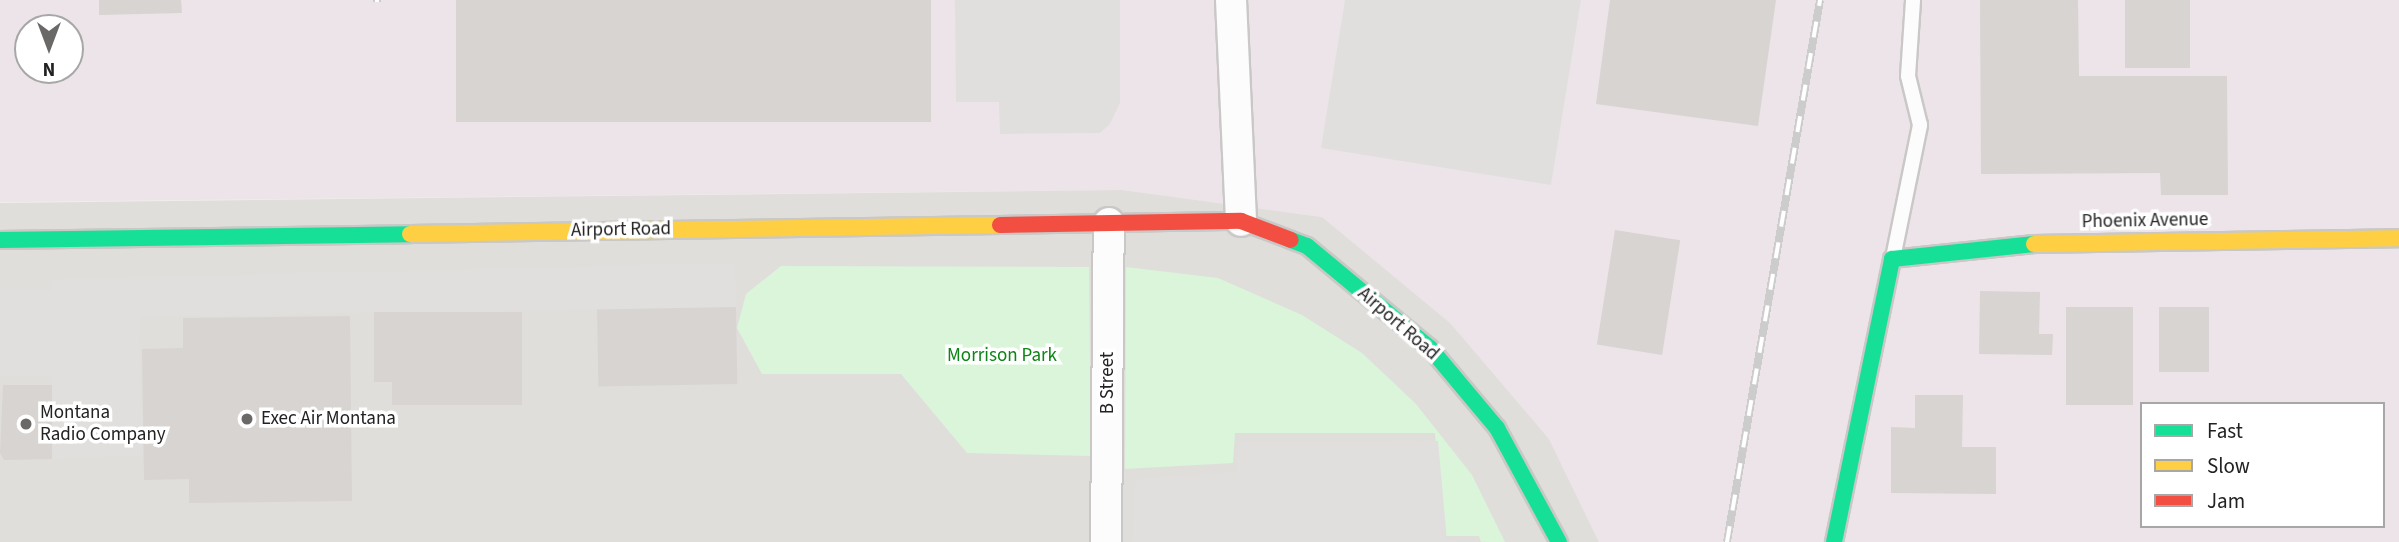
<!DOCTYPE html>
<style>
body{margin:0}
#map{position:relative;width:2399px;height:542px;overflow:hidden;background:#f0eeeb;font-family:"Source Sans 3",sans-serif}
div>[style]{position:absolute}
.industrial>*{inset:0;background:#ede4e9}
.airport>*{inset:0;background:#e0deda}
.park>*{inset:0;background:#daf5da}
.parking>*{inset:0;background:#e0dfde}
.building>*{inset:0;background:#d7d4d2;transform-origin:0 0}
.roads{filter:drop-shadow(2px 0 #c9c8c7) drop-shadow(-2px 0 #c9c8c7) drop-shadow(0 2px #c9c8c7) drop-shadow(0 -2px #c9c8c7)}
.lane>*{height:14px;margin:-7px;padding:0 7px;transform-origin:7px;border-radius:7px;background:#fdfcfc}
.street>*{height:30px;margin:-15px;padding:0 15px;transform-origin:15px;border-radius:15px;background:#fdfcfc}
.fast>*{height:16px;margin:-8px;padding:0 8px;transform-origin:8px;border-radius:8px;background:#16e098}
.slow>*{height:16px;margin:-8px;padding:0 8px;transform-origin:8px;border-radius:8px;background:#ffcf43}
.jam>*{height:16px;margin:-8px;padding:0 8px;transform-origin:8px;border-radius:8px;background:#f24e42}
.rail>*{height:8px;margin-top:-4px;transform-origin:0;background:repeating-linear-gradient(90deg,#fff 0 16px,#ccc 0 32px);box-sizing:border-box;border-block:2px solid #ccc}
.dots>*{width:19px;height:19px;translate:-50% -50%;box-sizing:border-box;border:4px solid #fff;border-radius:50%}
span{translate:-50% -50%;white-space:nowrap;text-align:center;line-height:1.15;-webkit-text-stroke:7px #fff;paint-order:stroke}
.street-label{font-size:19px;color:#222}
.park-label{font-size:19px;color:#0c8416}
.poi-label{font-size:19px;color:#222}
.left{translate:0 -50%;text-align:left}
.legend{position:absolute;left:2140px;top:402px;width:245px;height:126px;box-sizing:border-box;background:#fff;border:2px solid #a7a7a7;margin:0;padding:9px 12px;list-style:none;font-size:21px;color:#222}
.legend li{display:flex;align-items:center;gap:14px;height:35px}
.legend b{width:35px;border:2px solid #a7a7a7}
.north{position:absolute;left:14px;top:14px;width:70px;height:70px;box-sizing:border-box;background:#fff;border:2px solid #a7a7a7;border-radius:50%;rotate:180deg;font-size:19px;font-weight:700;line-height:28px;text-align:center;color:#222}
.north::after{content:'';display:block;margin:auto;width:24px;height:32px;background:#6a6968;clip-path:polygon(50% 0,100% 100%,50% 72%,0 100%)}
</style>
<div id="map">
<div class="industrial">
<div style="clip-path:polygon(evenodd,0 0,2399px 0,2399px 542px,1599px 542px,1549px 439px,1322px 217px,1122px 190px,0 202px,0 0,28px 28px,70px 28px,70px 70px,28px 70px,28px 28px,0 0,2142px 404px,2383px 404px,2383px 526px,2142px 526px,2142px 404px)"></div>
</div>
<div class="airport">
<div style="clip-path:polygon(1122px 190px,1322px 217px,1450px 323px,1549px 439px,1599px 542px,0 542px,0 203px)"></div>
</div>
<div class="park">
<div style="clip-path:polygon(781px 266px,1089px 267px,1091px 456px,967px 453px,901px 374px,762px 374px,737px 328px,746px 294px)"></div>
<div style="clip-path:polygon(1126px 267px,1218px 278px,1302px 315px,1362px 353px,1416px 404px,1472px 475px,1505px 542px,1481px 542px,1479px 536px,1442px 536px,1435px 433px,1235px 433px,1233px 463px,1125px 469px)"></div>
</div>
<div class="parking">
<div style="clip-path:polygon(955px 0,1120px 0,1120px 103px,1110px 124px,1100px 133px,1000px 134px,999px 102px,956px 102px)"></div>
<div style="clip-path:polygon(1345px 0,1581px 0,1551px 185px,1321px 148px)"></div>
<div style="clip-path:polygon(735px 263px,736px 307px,139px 317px,143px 456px,52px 459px,52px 376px,0 375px,0 290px,52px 290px,52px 279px)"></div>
<div style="clip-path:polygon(1438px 441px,1447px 541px,1492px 542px,1132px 542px,1136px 479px,1237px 472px,1239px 442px)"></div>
</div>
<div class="building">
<div style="clip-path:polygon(99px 0,181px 0,182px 13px,99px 15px)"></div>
<div style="left:456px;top:0;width:475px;height:122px"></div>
<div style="clip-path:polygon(1610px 0,1776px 0,1758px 126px,1596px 104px)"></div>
<div style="clip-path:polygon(1980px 0,2078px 0,2079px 76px,2227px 76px,2228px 195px,2161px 195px,2160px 173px,1981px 174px)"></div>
<div style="left:2125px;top:0;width:65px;height:68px"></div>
<div style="left:1615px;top:230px;width:66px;height:116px;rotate:9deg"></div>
<div style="clip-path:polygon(1980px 291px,2040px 292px,2039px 334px,2053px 334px,2052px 355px,1979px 354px)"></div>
<div style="left:736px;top:307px;width:77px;height:139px;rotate:89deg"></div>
<div style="left:2066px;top:307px;width:67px;height:98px"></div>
<div style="left:2159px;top:307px;width:50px;height:65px"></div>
<div style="clip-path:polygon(374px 312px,522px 312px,522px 405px,392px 405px,392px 382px,374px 382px)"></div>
<div style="clip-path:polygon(350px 316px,352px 501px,189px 503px,189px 479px,144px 480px,142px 349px,183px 348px,183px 318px)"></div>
<div style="clip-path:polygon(3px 385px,52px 385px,52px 459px,4px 460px,0 453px)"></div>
<div style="clip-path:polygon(1915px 395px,1963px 395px,1962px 447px,1996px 447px,1996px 494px,1891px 493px,1891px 427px,1915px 428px)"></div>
</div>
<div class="roads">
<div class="lane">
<div style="left:1893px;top:258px;width:136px;rotate:-78.5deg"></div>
<div style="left:1920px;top:125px;width:50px;rotate:-103.8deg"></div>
<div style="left:1908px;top:76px;width:76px;rotate:-86.2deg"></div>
</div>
<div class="street">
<div style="left:1231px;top:0;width:221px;rotate:87.4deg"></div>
<div style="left:1106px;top:542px;width:319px;rotate:-89.5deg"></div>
</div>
<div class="fast">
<div style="left:0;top:240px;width:410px;rotate:-0.8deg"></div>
<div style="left:1291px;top:240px;width:17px;rotate:21deg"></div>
<div style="left:1307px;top:246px;width:160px;rotate:39.7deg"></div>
<div style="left:1430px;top:348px;width:104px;rotate:50.1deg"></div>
<div style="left:1497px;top:428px;width:130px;rotate:61.5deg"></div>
<div style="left:1834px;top:542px;width:289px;rotate:-78.4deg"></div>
<div style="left:1892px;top:259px;width:143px;rotate:-6deg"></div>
</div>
<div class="slow">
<div style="left:410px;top:234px;width:590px;rotate:-0.87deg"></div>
<div style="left:2034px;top:244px;width:365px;rotate:-0.9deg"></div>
</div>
<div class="jam">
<div style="left:1000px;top:225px;width:241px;rotate:-1deg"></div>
<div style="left:1241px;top:221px;width:53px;rotate:20.8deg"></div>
</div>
</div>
<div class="rail">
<div style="left:377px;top:0;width:2px;rotate:90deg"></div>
<div style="left:1727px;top:542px;width:550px;rotate:-80.26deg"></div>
</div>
<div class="dots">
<div style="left:247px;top:419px;background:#6a6968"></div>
<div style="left:26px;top:424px;background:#6a6968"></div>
</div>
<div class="street-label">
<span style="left:2145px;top:221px;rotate:-1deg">Phoenix Avenue</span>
<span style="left:621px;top:230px;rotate:-1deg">Airport Road</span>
<span style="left:1398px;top:324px;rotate:41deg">Airport Road</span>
<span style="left:1108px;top:383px;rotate:-90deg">B Street</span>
</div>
<div class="park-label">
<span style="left:1002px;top:356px">Morrison Park</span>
</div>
<div class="poi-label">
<span class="left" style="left:40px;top:424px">Montana<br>Radio Company</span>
<span class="left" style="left:261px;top:419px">Exec Air Montana</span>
</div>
<ul class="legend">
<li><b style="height:9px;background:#16e098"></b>Fast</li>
<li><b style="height:9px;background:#ffcf43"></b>Slow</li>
<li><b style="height:9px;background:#f24e42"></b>Jam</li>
</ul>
<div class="north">N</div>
</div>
